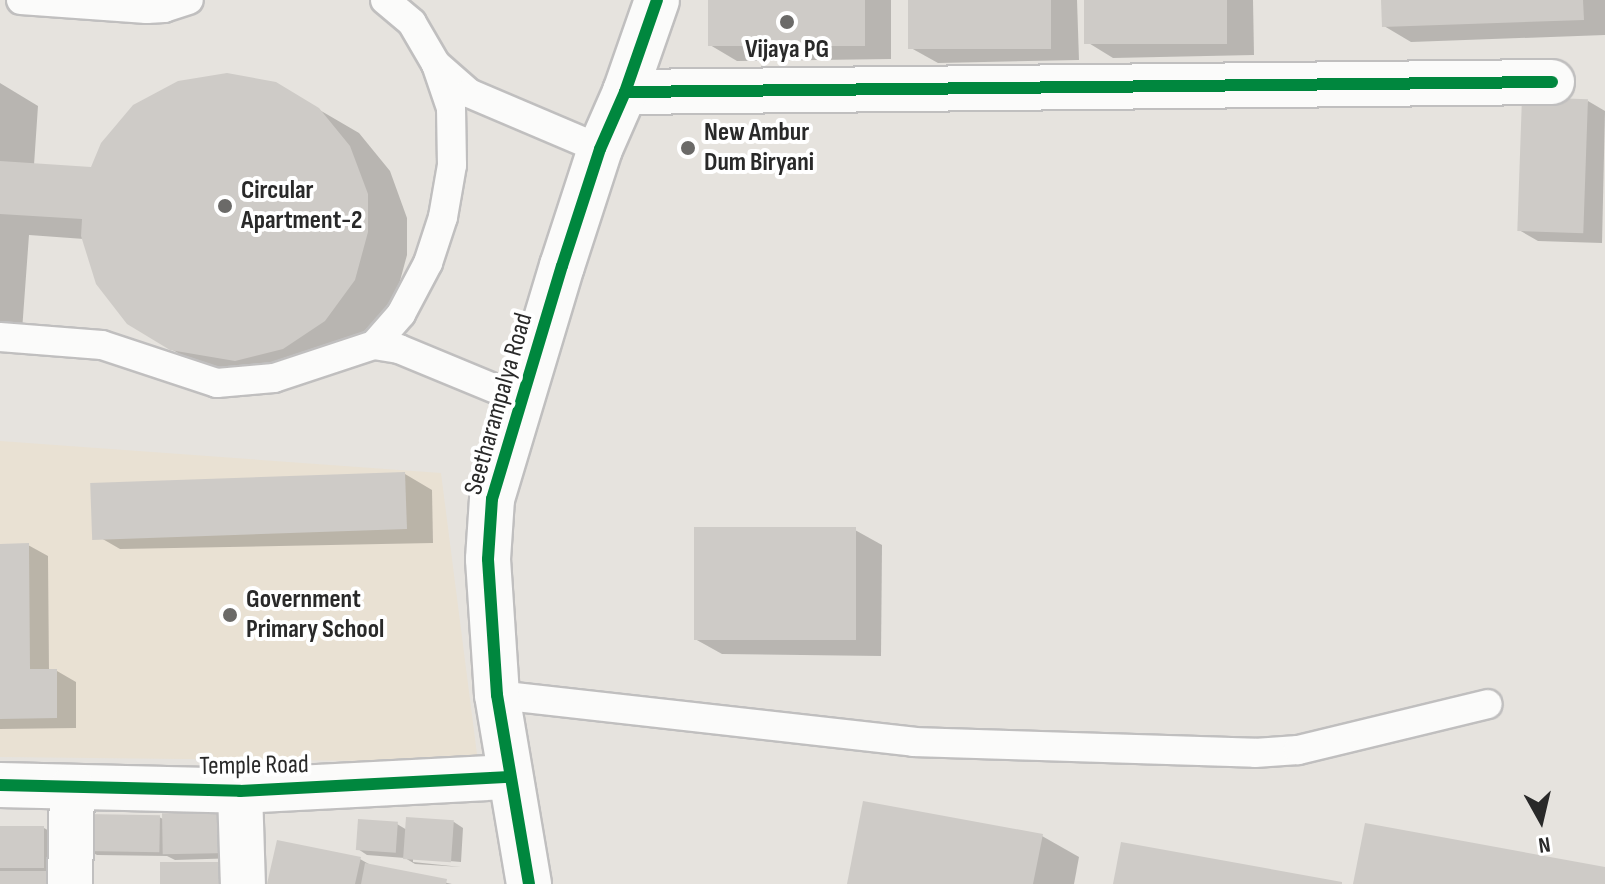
<!DOCTYPE html>
<style>
body{margin:0}
#map{position:relative;width:1605px;height:884px;overflow:hidden;background:#e6e3de;font-family:"Sofia Sans Condensed",sans-serif}
div>[style]{position:absolute}
.education>*{inset:0;background:#e9e1d3}
.shadow>*{inset:0;background:#0003}
.building>*{inset:0;background:#cecbc7;transform-origin:0 0}
.roads{filter:drop-shadow(2px 0 #c0bfbf) drop-shadow(-2px 0 #c0bfbf) drop-shadow(0 2px #c0bfbf) drop-shadow(0 -2px #c0bfbf)}
.lane>*{height:28px;margin:-14px;padding:0 14px;transform-origin:14px;border-radius:14px;background:#fbfbfa}
.street>*{height:44px;margin:-22px;padding:0 22px;transform-origin:22px;border-radius:22px;background:#fbfbfa}
.secondary>*{height:44px;margin:-22px;padding:0 22px;transform-origin:22px;border-radius:22px;background:#fbfbfa}
.cycleway>*{height:12px;margin:-6px;padding:0 6px;transform-origin:6px;border-radius:6px;background:#00873e}
.dots>*{width:22px;height:22px;translate:-50% -50%;box-sizing:border-box;border:4px solid #fff;border-radius:50%}
span{translate:-50% -50%;white-space:nowrap;text-align:center;line-height:1.15;-webkit-text-stroke:8px #fff;paint-order:stroke}
.poi-label{font-size:26px;color:#292929;font-weight:700}
.left{translate:0 -50%;text-align:left}
.street-label{font-size:26px;color:#292929}
.north{position:absolute;left:1501px;top:780px;width:80px;height:80px;-webkit-text-stroke:6px #fff;paint-order:stroke;rotate:172deg;font-size:22px;font-weight:700;line-height:32px;text-align:center;color:#292929}
.north::after{content:'';display:block;margin:auto;width:28px;height:36px;background:#292929;clip-path:polygon(50% 0,100% 100%,50% 72%,0 100%)}
</style>
<div id="map">
<div class="education">
<div style="clip-path:polygon(0 441px,441px 473px,478px 762px,0 757px)"></div>
</div>
<div class="shadow">
<div style="clip-path:polygon(710px 0,891px 0,891px 59px,737px 61px,710px 45px)"></div>
<div style="clip-path:polygon(910px 0,1077px 0,1079px 60px,938px 63px,911px 48px)"></div>
<div style="clip-path:polygon(1086px 0,1253px 0,1254px 55px,1113px 58px,1087px 42px)"></div>
<div style="clip-path:polygon(1383px 0,1605px 0,1605px 35px,1411px 42px,1384px 26px)"></div>
<div style="clip-path:polygon(0 83px,38px 106px,34px 165px,92px 169px,275px 84px,359px 133px,390px 171px,407px 218px,407px 255px,394px 303px,365px 343px,324px 371px,211px 372px,171px 349px,84px 239px,29px 235px,22px 331px,0 329px)"></div>
<div style="clip-path:polygon(1588px 101px,1605px 111px,1602px 243px,1538px 241px,1519px 230px)"></div>
<div style="clip-path:polygon(405px 474px,432px 490px,433px 543px,120px 549px,94px 534px)"></div>
<div style="clip-path:polygon(855px 530px,882px 545px,881px 656px,722px 654px,695px 639px)"></div>
<div style="clip-path:polygon(28px 545px,48px 556px,49px 671px,57px 671px,76px 682px,76px 728px,0 729px,0 546px)"></div>
<div style="clip-path:polygon(159px 817px,165px 820px,239px 858px,175px 860px,167px 856px,97px 855px,87px 850px)"></div>
<div style="clip-path:polygon(454px 822px,463px 828px,461px 862px,413px 858px,413px 862px,461px 867px,415px 864px,405px 858px,367px 855px,358px 849px,397px 824px,407px 830px)"></div>
<div style="clip-path:polygon(0 828px,44px 828px,63px 839px,64px 884px,0 884px)"></div>
<div style="clip-path:polygon(1042px 836px,1079px 857px,1074px 884px,849px 884px)"></div>
<div style="clip-path:polygon(360px 859px,374px 867px,452px 884px,269px 884px)"></div>
</div>
<div class="building">
<div style="left:708px;top:0;width:157px;height:46px"></div>
<div style="left:908px;top:0;width:143px;height:49px"></div>
<div style="left:1084px;top:0;width:143px;height:44px"></div>
<div style="clip-path:polygon(1381px 0,1583px 0,1584px 20px,1382px 27px)"></div>
<div style="clip-path:polygon(227px 73px,276px 82px,319px 108px,350px 146px,368px 194px,368px 232px,355px 280px,325px 321px,283px 349px,235px 361px,170px 350px,127px 324px,96px 284px,81px 236px,82px 219px,0 214px,0 161px,91px 167px,101px 143px,133px 105px,178px 81px)"></div>
<div style="left:1522px;top:97px;width:66px;height:134px;rotate:2deg"></div>
<div style="left:405px;top:472px;width:57px;height:315px;rotate:88deg"></div>
<div style="left:694px;top:527px;width:162px;height:113px"></div>
<div style="clip-path:polygon(29px 543px,30px 669px,57px 669px,57px 718px,0 719px,0 544px)"></div>
<div style="clip-path:polygon(863px 801px,1043px 834px,1033px 884px,847px 884px)"></div>
<div style="left:229px;top:812px;width:41px;height:67px;rotate:89deg"></div>
<div style="left:85px;top:814px;width:75px;height:37px;rotate:1deg"></div>
<div style="left:406px;top:817px;width:48px;height:42px;rotate:4deg"></div>
<div style="left:358px;top:819px;width:40px;height:31px;rotate:4deg"></div>
<div style="clip-path:polygon(1365px 823px,1605px 867px,1605px 884px,1353px 884px)"></div>
<div style="left:0;top:826px;width:44px;height:42px"></div>
<div style="clip-path:polygon(277px 840px,361px 857px,355px 884px,267px 884px)"></div>
<div style="clip-path:polygon(1121px 842px,1342px 882px,1342px 884px,1113px 884px)"></div>
<div style="left:160px;top:862px;width:69px;height:22px"></div>
<div style="clip-path:polygon(365px 863px,447px 879px,446px 884px,361px 884px)"></div>
<div style="left:47px;top:871px;width:13px;height:47px;rotate:90deg"></div>
</div>
<div class="roads">
<div class="lane">
<div style="left:21px;top:0;width:126px;rotate:4.1deg"></div>
<div style="left:147px;top:9px;width:17px;rotate:-3deg"></div>
<div style="left:164px;top:8px;width:26px;rotate:-18deg"></div>
<div style="left:385px;top:0;width:35px;rotate:40deg"></div>
<div style="left:412px;top:23px;width:48px;rotate:59.7deg"></div>
<div style="left:436px;top:64px;width:44px;rotate:41.3deg"></div>
<div style="left:469px;top:93px;width:142px;rotate:23.1deg"></div>
<div style="left:0;top:337px;width:102px;rotate:4.5deg"></div>
<div style="left:102px;top:345px;width:121px;rotate:18.3deg"></div>
<div style="left:217px;top:383px;width:57px;rotate:-5deg"></div>
<div style="left:274px;top:378px;width:105px;rotate:-18.3deg"></div>
<div style="left:374px;top:345px;width:25px;rotate:9deg"></div>
<div style="left:399px;top:349px;width:131px;rotate:22.5deg"></div>
<div style="left:374px;top:345px;width:41px;rotate:-48.9deg"></div>
<div style="left:401px;top:314px;width:58px;rotate:-62.1deg"></div>
<div style="left:428px;top:263px;width:48px;rotate:-71.9deg"></div>
<div style="left:443px;top:217px;width:53px;rotate:-80.2deg"></div>
<div style="left:452px;top:165px;width:57px;rotate:-91deg"></div>
<div style="left:451px;top:108px;width:46px;rotate:-108.8deg"></div>
<div style="left:497px;top:695px;width:419px;rotate:6.4deg"></div>
<div style="left:913px;top:742px;width:342px;rotate:1.8deg"></div>
<div style="left:1255px;top:753px;width:43px;rotate:-4deg"></div>
<div style="left:1298px;top:750px;width:195px;rotate:-13.6deg"></div>
</div>
<div class="street">
<div style="left:625px;top:92px;width:927px;rotate:-0.62deg"></div>
<div style="left:0;top:785px;width:240px;rotate:1.4deg"></div>
<div style="left:240px;top:791px;width:270px;rotate:-3deg"></div>
<div style="left:240px;top:791px;width:93px;rotate:88.2deg"></div>
<div style="left:70px;top:884px;width:96px;rotate:-88.8deg"></div>
</div>
<div class="secondary">
<div style="left:529px;top:884px;width:192px;rotate:-99.6deg"></div>
<div style="left:497px;top:695px;width:136px;rotate:-93.8deg"></div>
<div style="left:488px;top:559px;width:60px;rotate:-86.2deg"></div>
<div style="left:492px;top:499px;width:243px;rotate:-73.3deg"></div>
<div style="left:562px;top:266px;width:123px;rotate:-72deg"></div>
<div style="left:600px;top:149px;width:62px;rotate:-66.3deg"></div>
<div style="left:625px;top:92px;width:97px;rotate:-70.8deg"></div>
</div>
</div>
<div class="cycleway">
<div style="left:625px;top:92px;width:927px;rotate:-0.62deg"></div>
<div style="left:0;top:785px;width:240px;rotate:1.4deg"></div>
<div style="left:240px;top:791px;width:270px;rotate:-3deg"></div>
<div style="left:529px;top:884px;width:192px;rotate:-99.6deg"></div>
<div style="left:497px;top:695px;width:136px;rotate:-93.8deg"></div>
<div style="left:488px;top:559px;width:60px;rotate:-86.2deg"></div>
<div style="left:492px;top:499px;width:243px;rotate:-73.3deg"></div>
<div style="left:562px;top:266px;width:123px;rotate:-72deg"></div>
<div style="left:600px;top:149px;width:62px;rotate:-66.3deg"></div>
<div style="left:625px;top:92px;width:97px;rotate:-70.8deg"></div>
</div>
<div class="dots">
<div style="left:787px;top:22px;background:#6b6a68"></div>
<div style="left:688px;top:148px;background:#6b6a68"></div>
<div style="left:225px;top:206px;background:#6b6a68"></div>
<div style="left:230px;top:615px;background:#6b6a68"></div>
</div>
<div class="poi-label">
<span style="left:787px;top:50px">Vijaya PG</span>
<span class="left" style="left:704px;top:148px">New Ambur<br>Dum Biryani</span>
<span class="left" style="left:241px;top:206px">Circular<br>Apartment-2</span>
<span class="left" style="left:246px;top:615px">Government<br>Primary School</span>
</div>
<div class="street-label">
<span style="left:499px;top:404px;rotate:-74deg">Seetharampalya Road</span>
<span style="left:254px;top:766px;rotate:-1deg">Temple Road</span>
</div>
<div class="north">N</div>
</div>
